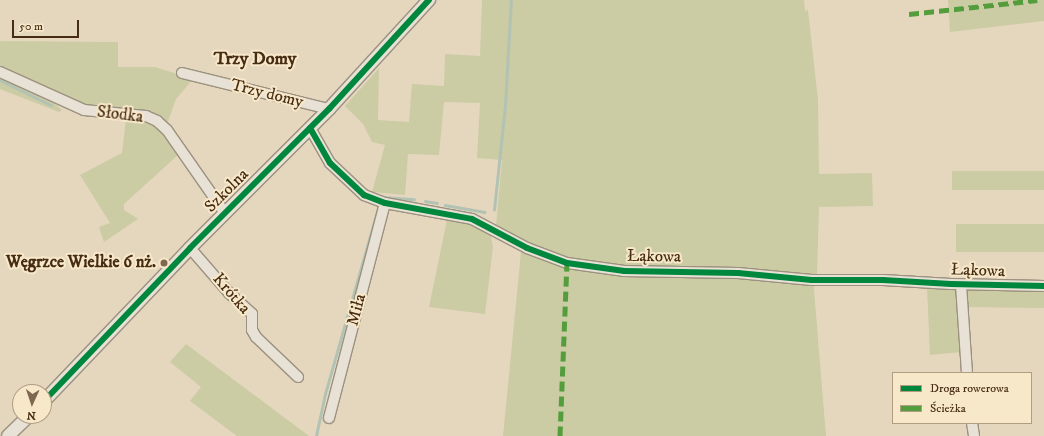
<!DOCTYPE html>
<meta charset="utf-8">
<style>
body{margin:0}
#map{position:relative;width:1044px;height:436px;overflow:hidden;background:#e5d7be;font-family:"IM FELL DW Pica",serif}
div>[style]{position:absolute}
.green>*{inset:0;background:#cbcba4;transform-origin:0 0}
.stream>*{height:2.5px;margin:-1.25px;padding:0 1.25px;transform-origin:1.25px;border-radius:1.25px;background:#b2c3b4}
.roads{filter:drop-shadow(1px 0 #9c917f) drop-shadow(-1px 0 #9c917f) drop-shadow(0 1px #9c917f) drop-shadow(0 -1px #9c917f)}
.minor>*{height:10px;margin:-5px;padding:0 5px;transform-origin:5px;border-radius:5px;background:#e8e1d5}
.tertiary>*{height:12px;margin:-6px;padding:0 6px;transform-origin:6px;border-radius:6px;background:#e8e1d5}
.quiet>*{height:5px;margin-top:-2.5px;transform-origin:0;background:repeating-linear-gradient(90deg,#549d3d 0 10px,transparent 0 15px)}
.cycleway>*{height:6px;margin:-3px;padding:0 3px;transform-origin:3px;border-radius:3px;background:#00873e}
.dots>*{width:11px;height:11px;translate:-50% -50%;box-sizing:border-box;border:2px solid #f8e8ca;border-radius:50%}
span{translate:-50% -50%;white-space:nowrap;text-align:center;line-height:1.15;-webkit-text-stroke:4px #f8e8ca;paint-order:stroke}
.street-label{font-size:17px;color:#462c13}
.poi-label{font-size:17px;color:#462c13;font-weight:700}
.right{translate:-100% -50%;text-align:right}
.neighbourhood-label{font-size:18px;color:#462c13;font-weight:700}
.legend{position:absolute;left:892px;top:372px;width:140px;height:52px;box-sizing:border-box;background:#f8e8ca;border:1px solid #b19d81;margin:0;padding:5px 7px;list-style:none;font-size:12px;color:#462c13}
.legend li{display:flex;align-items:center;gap:8px;height:20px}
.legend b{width:20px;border:1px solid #b19d81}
.north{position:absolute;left:12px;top:384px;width:40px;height:40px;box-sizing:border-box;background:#f8e8ca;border:1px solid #b19d81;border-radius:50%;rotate:183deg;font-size:11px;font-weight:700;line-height:16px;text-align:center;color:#462c13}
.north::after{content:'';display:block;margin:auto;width:14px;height:18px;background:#7e684f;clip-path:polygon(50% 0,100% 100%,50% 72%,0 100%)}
.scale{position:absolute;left:12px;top:20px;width:67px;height:18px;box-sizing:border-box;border:2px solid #462c13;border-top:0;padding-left:5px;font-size:12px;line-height:14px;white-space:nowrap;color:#462c13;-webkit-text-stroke:3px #f8e8ca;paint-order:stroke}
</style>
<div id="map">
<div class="green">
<div style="clip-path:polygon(482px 0,804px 0,805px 11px,808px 10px,818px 100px,819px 174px,872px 173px,873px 206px,819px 207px,817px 275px,815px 275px,814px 290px,826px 436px,503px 436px,521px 252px,547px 262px,540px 249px,496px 226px,502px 160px,477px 158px,480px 103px,444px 102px,439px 155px,408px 154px,405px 195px,372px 192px,385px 145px,372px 142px,363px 124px,345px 106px,379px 68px,378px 120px,409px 122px,412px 84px,444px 86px,445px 54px,480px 56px)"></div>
<div style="clip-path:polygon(948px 0,1044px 0,1044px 21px,950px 32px)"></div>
<div style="clip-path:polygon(0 41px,118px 42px,118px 67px,155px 67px,193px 79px,176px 99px,167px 124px,139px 111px,90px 109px,0 68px)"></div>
<div style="clip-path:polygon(0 75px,51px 101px,62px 110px,59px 112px,0 89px)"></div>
<div style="clip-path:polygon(126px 119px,154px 124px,178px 155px,124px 204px,124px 210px,138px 219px,104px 242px,99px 227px,110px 223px,80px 175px,122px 153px)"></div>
<div style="left:1044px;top:171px;width:19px;height:92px;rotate:90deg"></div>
<div style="clip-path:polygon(447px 220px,468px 222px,490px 232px,493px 247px,485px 314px,429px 307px)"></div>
<div style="left:956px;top:224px;width:88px;height:28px"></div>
<div style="clip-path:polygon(927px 287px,953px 287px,958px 291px,961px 352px,930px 355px)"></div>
<div style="clip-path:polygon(969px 288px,1044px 290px,1044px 308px,967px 307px,965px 292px)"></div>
<div style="clip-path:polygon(186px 344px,309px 436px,237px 436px,190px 401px,201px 387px,170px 362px)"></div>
</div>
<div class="stream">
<div style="left:0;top:80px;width:57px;rotate:26.1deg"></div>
<div style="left:382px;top:197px;width:32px;rotate:4deg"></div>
<div style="left:425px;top:201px;width:12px;rotate:9deg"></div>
<div style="left:445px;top:205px;width:40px;rotate:10deg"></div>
<div style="left:494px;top:210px;width:105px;rotate:-84deg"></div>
<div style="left:505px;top:106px;width:106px;rotate:-86.8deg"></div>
<div style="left:316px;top:436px;width:43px;rotate:-77.9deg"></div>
<div style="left:325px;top:394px;width:193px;rotate:-74.1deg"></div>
</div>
<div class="roads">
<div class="minor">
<div style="left:0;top:72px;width:92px;rotate:24.3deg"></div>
<div style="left:84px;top:110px;width:62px;rotate:5.5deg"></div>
<div style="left:146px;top:116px;width:12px;rotate:24deg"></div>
<div style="left:157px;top:121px;width:13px;rotate:42deg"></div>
<div style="left:167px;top:130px;width:101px;rotate:55.1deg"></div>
<div style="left:182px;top:73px;width:151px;rotate:13.8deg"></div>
<div style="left:310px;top:128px;width:40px;rotate:60.3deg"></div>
<div style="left:330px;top:163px;width:47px;rotate:43.3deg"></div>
<div style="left:364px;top:195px;width:22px;rotate:21deg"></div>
<div style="left:385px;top:203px;width:88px;rotate:10.4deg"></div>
<div style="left:472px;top:219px;width:62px;rotate:27.8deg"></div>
<div style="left:527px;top:248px;width:43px;rotate:20.6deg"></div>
<div style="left:567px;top:263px;width:58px;rotate:8deg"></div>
<div style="left:624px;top:271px;width:114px;rotate:1deg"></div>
<div style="left:738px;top:273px;width:74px;rotate:5.4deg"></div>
<div style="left:812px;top:280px;width:71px"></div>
<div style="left:883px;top:280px;width:68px;rotate:3.4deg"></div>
<div style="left:951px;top:284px;width:93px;rotate:1.2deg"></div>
<div style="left:190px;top:248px;width:60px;rotate:49.1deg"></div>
<div style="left:229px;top:293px;width:31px;rotate:42deg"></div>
<div style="left:252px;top:314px;width:16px;rotate:90deg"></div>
<div style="left:252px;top:330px;width:8px;rotate:60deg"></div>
<div style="left:256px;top:337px;width:58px;rotate:43.6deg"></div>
<div style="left:961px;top:285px;width:88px;rotate:86.1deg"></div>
<div style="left:329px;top:418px;width:222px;rotate:-75.4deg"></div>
<div style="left:972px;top:423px;width:13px;rotate:81deg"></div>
</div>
<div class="tertiary">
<div style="left:44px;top:401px;width:211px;rotate:-46.3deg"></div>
<div style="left:190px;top:248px;width:197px;rotate:-45deg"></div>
<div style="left:329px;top:109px;width:148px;rotate:-47.5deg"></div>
<div style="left:8px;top:436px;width:29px;rotate:-44deg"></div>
</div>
</div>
<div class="quiet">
<div style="left:909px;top:14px;width:129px;rotate:-6.2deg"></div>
<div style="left:560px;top:436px;width:173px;rotate:-87.7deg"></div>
</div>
<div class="cycleway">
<div style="left:310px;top:128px;width:40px;rotate:60.3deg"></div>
<div style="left:330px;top:163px;width:47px;rotate:43.3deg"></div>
<div style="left:364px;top:195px;width:22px;rotate:21deg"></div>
<div style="left:385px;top:203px;width:88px;rotate:10.4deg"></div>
<div style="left:472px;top:219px;width:62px;rotate:27.8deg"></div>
<div style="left:527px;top:248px;width:43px;rotate:20.6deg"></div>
<div style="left:567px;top:263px;width:58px;rotate:8deg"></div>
<div style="left:624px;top:271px;width:114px;rotate:1deg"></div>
<div style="left:738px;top:273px;width:74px;rotate:5.4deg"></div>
<div style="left:812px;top:280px;width:71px"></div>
<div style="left:883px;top:280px;width:68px;rotate:3.4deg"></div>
<div style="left:951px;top:284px;width:93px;rotate:1.2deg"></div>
<div style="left:44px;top:401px;width:211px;rotate:-46.3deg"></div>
<div style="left:190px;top:248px;width:197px;rotate:-45deg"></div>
<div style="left:329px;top:109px;width:148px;rotate:-47.5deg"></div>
</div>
<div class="dots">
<div style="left:164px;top:263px;background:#7e684f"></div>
</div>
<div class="street-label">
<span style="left:267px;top:94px;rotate:14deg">Trzy domy</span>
<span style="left:120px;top:115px;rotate:7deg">Słodka</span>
<span style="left:227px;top:191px;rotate:-45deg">Szkolna</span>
<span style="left:654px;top:257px;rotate:1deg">Łąkowa</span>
<span style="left:978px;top:271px;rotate:2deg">Łąkowa</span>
<span style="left:231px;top:294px;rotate:49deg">Krótka</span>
<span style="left:357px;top:310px;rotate:-75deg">Miła</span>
</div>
<div class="poi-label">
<span class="right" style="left:156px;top:263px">Węgrzce Wielkie 6 nż.</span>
</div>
<div class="neighbourhood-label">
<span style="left:255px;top:59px">Trzy Domy</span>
</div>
<ul class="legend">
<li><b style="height:5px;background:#00873e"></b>Droga rowerowa</li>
<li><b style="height:5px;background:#549d3d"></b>Ścieżka</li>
</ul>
<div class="north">N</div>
<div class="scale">50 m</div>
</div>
